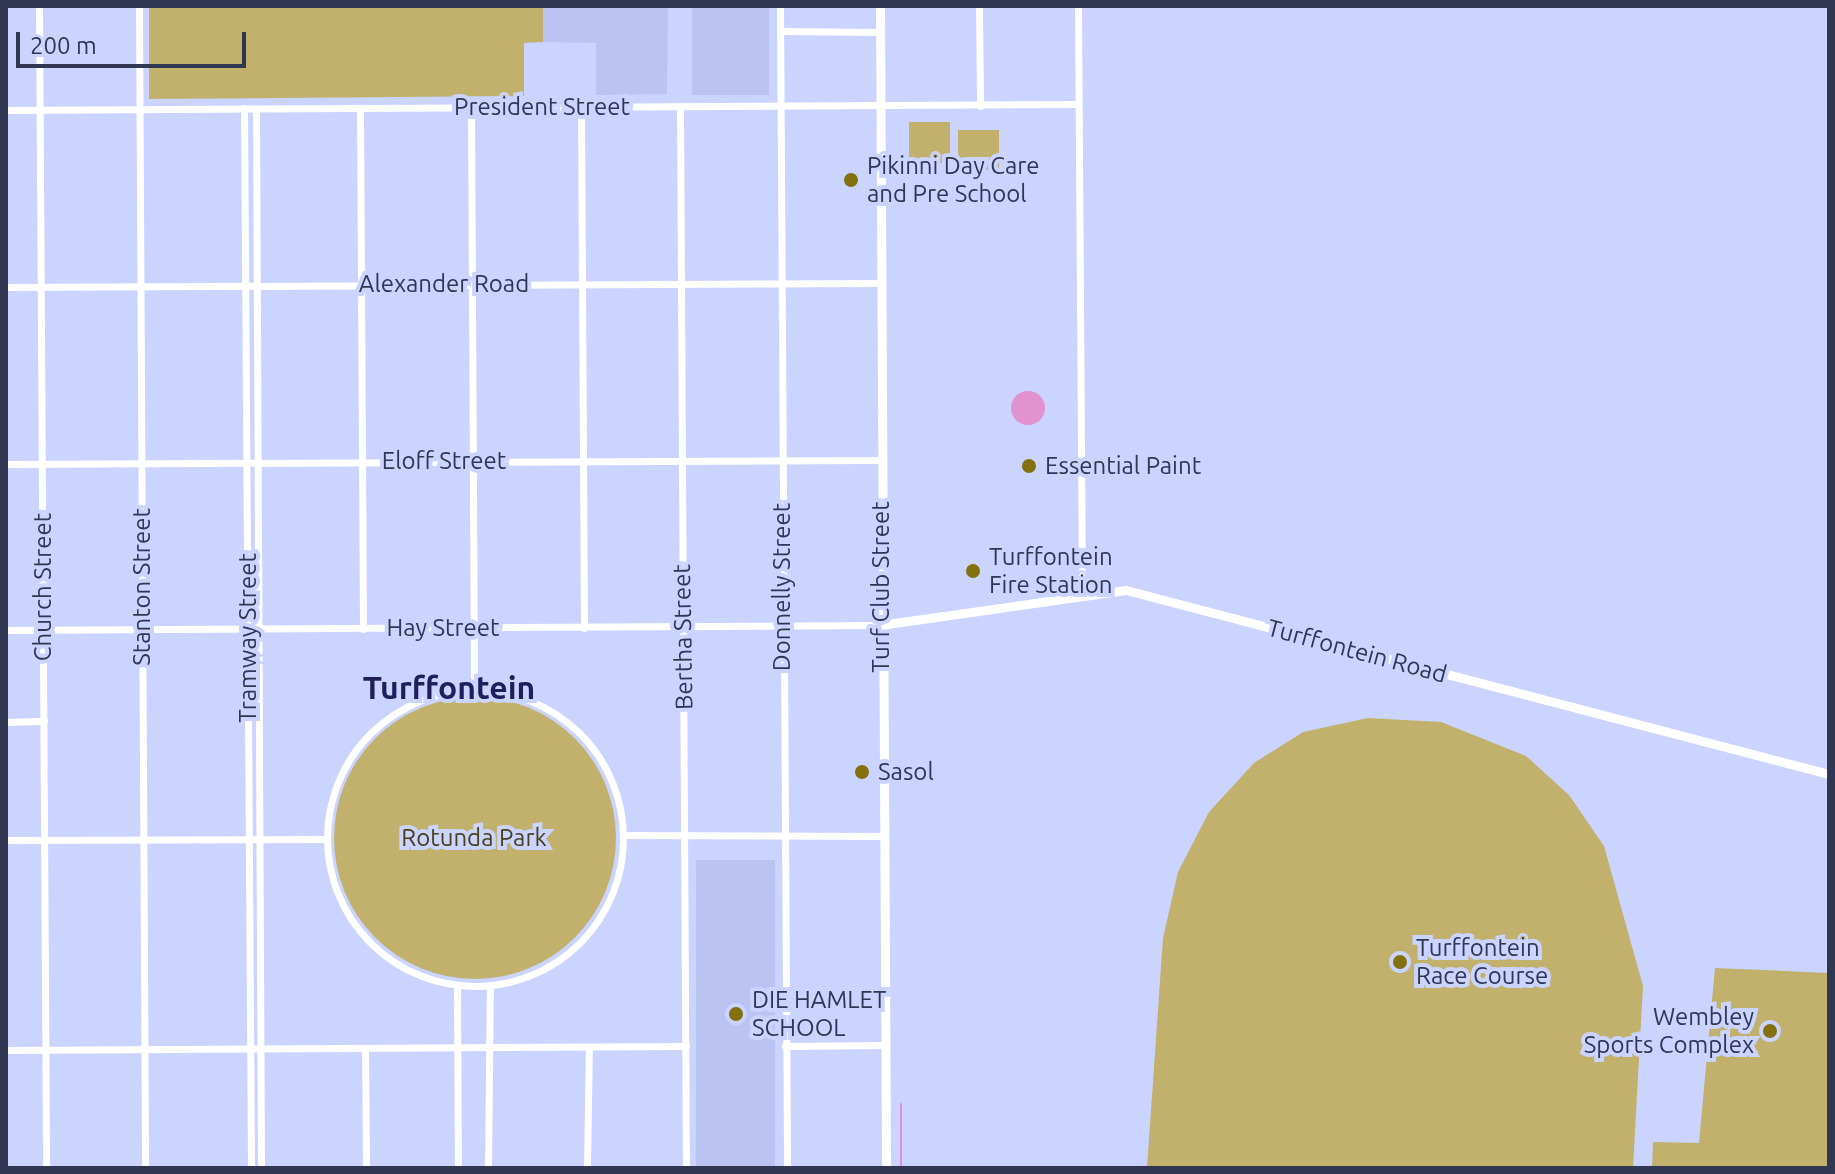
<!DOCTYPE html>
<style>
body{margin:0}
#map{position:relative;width:1835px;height:1174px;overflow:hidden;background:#cbd3ff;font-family:Ubuntu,sans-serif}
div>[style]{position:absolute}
.built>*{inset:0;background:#bac3f1;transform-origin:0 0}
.green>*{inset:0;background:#c1b16c;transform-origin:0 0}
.round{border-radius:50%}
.water>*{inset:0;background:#e193cd}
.stream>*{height:2px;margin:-1px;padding:0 1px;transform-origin:1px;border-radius:1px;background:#e193cd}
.street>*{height:7px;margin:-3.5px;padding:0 3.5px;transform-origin:3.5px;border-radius:3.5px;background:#fff}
.street>.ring{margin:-3.5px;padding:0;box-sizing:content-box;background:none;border:7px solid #fff;border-radius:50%}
.secondary>*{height:9px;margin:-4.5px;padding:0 4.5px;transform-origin:4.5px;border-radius:4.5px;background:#fff}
.dots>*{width:22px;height:22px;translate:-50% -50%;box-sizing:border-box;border:4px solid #cbd3ff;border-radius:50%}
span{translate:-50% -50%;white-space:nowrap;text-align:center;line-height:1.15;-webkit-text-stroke:8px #cbd3ff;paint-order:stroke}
.street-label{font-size:24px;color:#313652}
.poi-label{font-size:24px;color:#313652}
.left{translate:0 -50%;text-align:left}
.right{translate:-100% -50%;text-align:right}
.park-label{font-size:24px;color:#494017}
.district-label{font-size:32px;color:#1f205b;font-weight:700}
.frame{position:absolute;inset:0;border:8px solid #313652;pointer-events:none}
.scale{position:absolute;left:16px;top:32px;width:230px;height:36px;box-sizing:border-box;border:4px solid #313652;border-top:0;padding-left:10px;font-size:24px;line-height:28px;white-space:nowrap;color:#313652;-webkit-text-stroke:6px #cbd3ff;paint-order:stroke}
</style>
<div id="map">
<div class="built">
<div style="clip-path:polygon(543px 6px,668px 6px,667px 94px,596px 95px,596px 43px,543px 42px)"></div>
<div style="left:692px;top:6px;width:77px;height:89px"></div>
<div style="left:696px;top:860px;width:79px;height:308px"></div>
</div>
<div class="green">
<div style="clip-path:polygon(149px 6px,543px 6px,543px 42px,524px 43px,524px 96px,149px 99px)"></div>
<div style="left:950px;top:122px;width:41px;height:41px;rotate:90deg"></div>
<div style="left:958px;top:130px;width:41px;height:40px"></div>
<div class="round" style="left:334px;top:697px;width:282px;height:282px"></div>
<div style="clip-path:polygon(1368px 718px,1441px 722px,1526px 756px,1569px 795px,1604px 846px,1643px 986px,1633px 1168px,1147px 1168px,1163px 938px,1178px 872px,1209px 812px,1254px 763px,1303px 732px)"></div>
<div style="clip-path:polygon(1715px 968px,1829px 973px,1829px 1168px,1652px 1168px,1653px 1142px,1699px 1143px)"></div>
</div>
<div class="water">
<div class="round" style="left:1011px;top:391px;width:34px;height:34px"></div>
</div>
<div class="stream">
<div style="left:901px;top:1104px;width:64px;rotate:90deg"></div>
</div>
<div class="street">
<div style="left:39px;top:6px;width:1162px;rotate:89.65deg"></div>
<div style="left:139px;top:6px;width:1162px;rotate:89.7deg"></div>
<div style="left:780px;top:6px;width:1162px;rotate:89.65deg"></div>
<div style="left:979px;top:6px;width:100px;rotate:89.4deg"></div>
<div style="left:1078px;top:6px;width:585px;rotate:89.61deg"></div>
<div style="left:780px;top:31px;width:100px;rotate:0.6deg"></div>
<div style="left:680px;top:106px;width:1062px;rotate:89.68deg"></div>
<div style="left:471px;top:107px;width:582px;rotate:89.7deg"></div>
<div style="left:581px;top:107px;width:521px;rotate:89.67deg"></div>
<div style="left:244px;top:108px;width:1060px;rotate:89.62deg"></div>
<div style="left:360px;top:108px;width:521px;rotate:89.67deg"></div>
<div style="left:256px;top:109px;width:1059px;rotate:89.73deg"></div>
<div style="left:6px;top:110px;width:1072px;rotate:-0.32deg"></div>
<div style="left:6px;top:287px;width:876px;rotate:-0.26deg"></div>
<div style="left:6px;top:464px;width:875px;rotate:-0.26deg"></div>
<div style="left:6px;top:630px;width:874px;rotate:-0.33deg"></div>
<div class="ring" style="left:327px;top:690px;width:289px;height:289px"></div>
<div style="left:6px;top:722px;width:38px;rotate:-2deg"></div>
<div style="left:623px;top:835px;width:259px;rotate:0.2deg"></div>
<div style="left:6px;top:840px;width:321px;rotate:-0.2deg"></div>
<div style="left:457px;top:985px;width:183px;rotate:89.7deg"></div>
<div style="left:785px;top:1046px;width:100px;rotate:-0.6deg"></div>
<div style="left:365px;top:1048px;width:120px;rotate:89.5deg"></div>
<div style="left:6px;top:1050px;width:680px;rotate:-0.34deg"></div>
<div style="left:488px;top:1168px;width:183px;rotate:-89.4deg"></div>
<div style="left:587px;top:1168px;width:121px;rotate:-89.1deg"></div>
</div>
<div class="secondary">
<div style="left:880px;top:6px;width:1162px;rotate:89.7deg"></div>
<div style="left:880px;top:625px;width:248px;rotate:-8.1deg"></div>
<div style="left:1126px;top:590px;width:727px;rotate:14.67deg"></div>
</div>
<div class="dots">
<div style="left:851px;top:180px;background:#83700f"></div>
<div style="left:1029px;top:466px;background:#83700f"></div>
<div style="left:973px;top:571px;background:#83700f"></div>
<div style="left:862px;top:772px;background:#83700f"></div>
<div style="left:1400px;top:962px;background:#83700f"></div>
<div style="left:736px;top:1014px;background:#83700f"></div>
<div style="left:1770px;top:1031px;background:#83700f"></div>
</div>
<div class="street-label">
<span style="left:542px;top:107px">President Street</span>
<span style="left:444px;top:284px">Alexander Road</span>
<span style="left:444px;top:461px">Eloff Street</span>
<span style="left:43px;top:587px;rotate:-90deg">Church Street</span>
<span style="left:142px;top:587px;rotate:-90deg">Stanton Street</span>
<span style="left:782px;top:587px;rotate:-90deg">Donnelly Street</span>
<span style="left:881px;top:587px;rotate:-90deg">Turf Club Street</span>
<span style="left:443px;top:628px">Hay Street</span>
<span style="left:683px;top:637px;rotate:-91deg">Bertha Street</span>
<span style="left:248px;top:638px;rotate:-90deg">Tramway Street</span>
<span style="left:1357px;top:651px;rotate:15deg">Turffontein Road</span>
</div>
<div class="poi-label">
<span class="left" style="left:867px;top:180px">Pikinni Day Care<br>and Pre School</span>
<span class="left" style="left:1045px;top:466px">Essential Paint</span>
<span class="left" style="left:989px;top:571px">Turffontein<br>Fire Station</span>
<span class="left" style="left:878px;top:772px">Sasol</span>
<span class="left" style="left:1416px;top:962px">Turffontein<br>Race Course</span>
<span class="left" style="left:752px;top:1014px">DIE HAMLET<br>SCHOOL</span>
<span class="right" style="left:1754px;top:1031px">Wembley<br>Sports Complex</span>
</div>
<div class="park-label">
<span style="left:474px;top:838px">Rotunda Park</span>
</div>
<div class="district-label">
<span style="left:449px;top:687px">Turffontein</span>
</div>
<div class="frame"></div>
<div class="scale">200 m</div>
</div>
